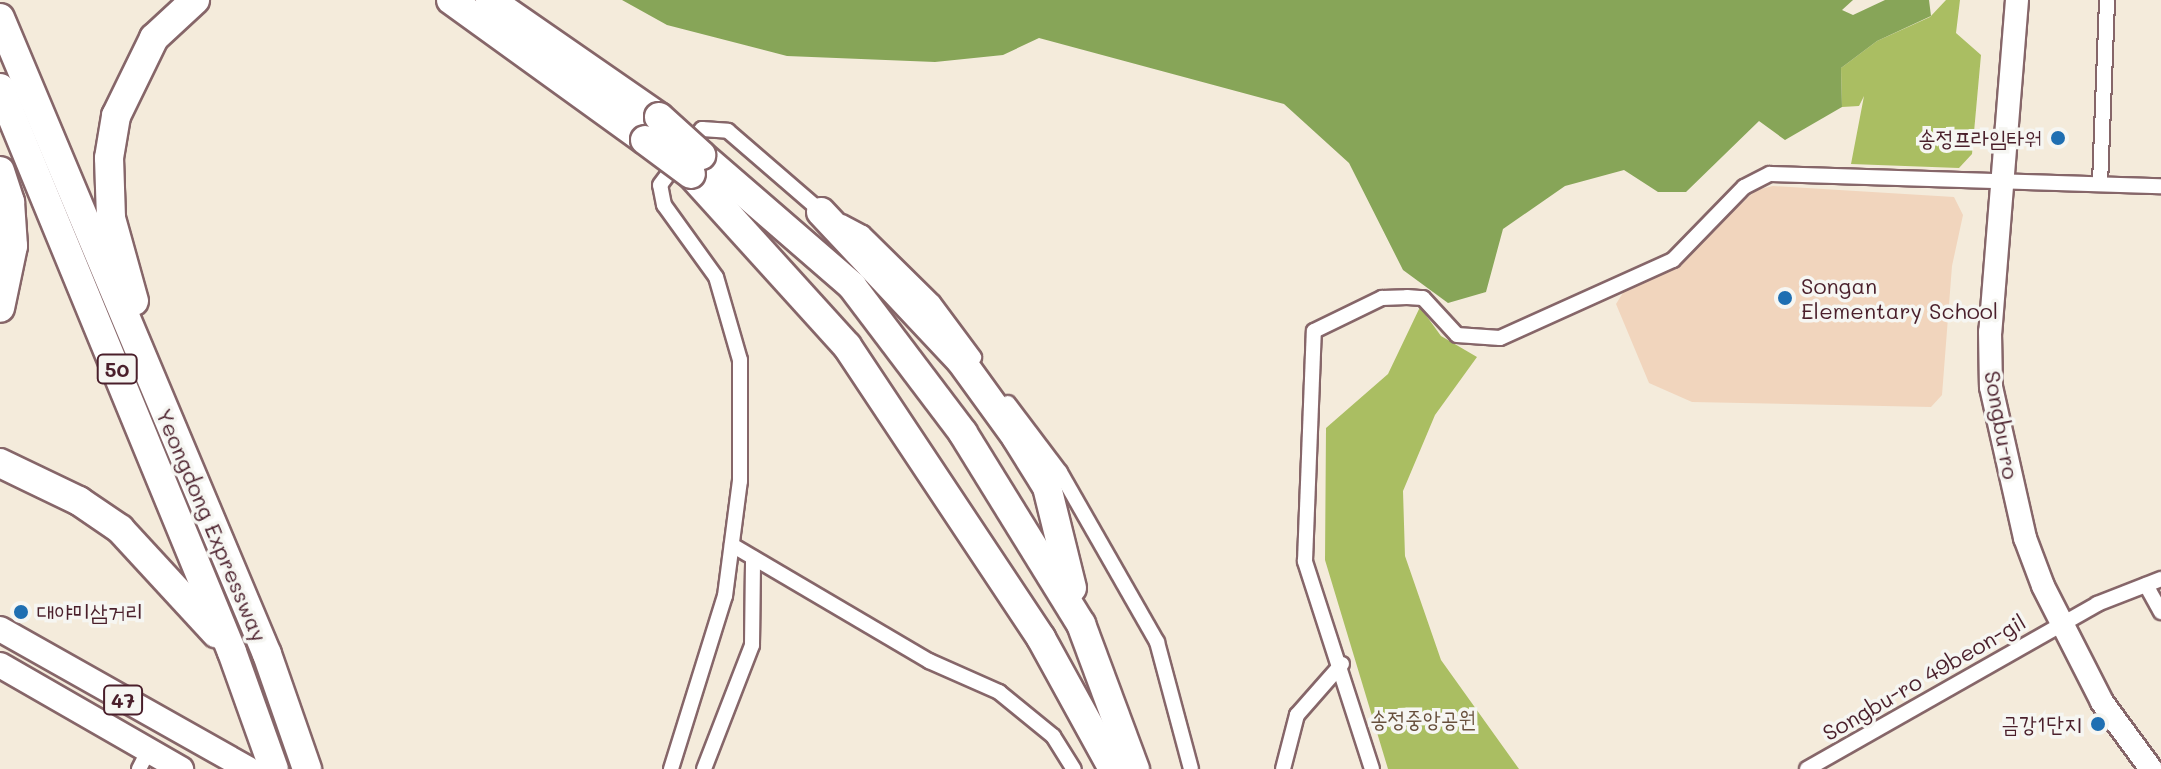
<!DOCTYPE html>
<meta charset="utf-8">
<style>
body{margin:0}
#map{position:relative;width:2161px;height:769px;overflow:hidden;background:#f4ebdb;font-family:Mali,"Poor Story",sans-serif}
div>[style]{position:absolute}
.built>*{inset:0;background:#f1d5bd}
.green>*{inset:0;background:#aabe62}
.forest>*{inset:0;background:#87a558}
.roads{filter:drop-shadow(2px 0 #866669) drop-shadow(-2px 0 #866669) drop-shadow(0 2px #866669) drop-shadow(0 -2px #866669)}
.street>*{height:14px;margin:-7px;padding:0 7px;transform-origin:7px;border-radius:7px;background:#fff}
.secondary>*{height:22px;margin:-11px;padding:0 11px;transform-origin:11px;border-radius:11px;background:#fff}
.primary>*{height:24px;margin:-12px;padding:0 12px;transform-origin:12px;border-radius:12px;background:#fff}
.highway>*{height:28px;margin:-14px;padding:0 14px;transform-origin:14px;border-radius:14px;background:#fff}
.bridges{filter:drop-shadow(2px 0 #866669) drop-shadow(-2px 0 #866669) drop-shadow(0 2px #866669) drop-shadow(0 -2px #866669)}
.highway-bridge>*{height:28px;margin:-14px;padding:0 14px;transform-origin:14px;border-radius:14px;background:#fff}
.dots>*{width:22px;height:22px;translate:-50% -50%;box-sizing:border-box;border:4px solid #f6f6f2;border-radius:50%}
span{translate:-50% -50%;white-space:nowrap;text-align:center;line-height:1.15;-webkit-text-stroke:7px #f6f6f2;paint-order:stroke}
.shield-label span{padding:2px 6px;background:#f6f6f2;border:2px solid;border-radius:6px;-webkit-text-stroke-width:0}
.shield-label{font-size:20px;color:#4a1f2b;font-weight:700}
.poi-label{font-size:22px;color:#4a1f2b}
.right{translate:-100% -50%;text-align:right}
.left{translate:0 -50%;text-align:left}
.street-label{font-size:22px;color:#4a1f2b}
.park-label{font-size:22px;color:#674f3c}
</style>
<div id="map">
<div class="built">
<div style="clip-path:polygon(1773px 186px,1954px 197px,1963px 215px,1952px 266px,1942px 395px,1931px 407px,1692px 402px,1649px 383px,1616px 304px,1624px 291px,1671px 270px,1756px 190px)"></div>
</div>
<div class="green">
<div style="clip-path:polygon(1946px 0,1960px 0,1956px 33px,1981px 55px,1972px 154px,1959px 168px,1851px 164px,1864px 96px,1859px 106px,1842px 107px,1841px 68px,1877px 41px,1930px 17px)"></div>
<div style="clip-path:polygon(1420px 307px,1441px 336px,1477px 357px,1435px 415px,1403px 491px,1405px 556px,1441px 660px,1519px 769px,1388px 769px,1325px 560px,1326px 428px,1388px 374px)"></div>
</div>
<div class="forest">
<div style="clip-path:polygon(622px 0,1853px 0,1842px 10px,1853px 15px,1885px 0,1929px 0,1931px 16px,1877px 41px,1841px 68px,1842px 107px,1785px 140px,1759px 121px,1686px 192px,1658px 192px,1624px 170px,1565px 186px,1503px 229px,1486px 292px,1448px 303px,1403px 270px,1349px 163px,1284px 104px,1039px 38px,1003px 55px,935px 62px,787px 56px,667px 25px)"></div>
</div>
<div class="roads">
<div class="street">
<div style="left:2100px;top:184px;width:184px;rotate:-87.8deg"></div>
<div style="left:842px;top:222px;width:24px;rotate:28deg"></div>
<div style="left:863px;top:233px;width:98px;rotate:44.6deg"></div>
<div style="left:933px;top:302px;width:69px;rotate:53.3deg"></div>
<div style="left:1008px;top:403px;width:86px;rotate:53deg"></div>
<div style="left:1060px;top:472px;width:196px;rotate:60.3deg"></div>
<div style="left:1157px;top:642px;width:131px;rotate:75deg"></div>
<div style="left:732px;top:545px;width:229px;rotate:30.5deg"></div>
<div style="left:929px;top:661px;width:77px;rotate:23.9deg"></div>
<div style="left:999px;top:692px;width:70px;rotate:39.2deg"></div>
<div style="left:1053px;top:736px;width:39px;rotate:58deg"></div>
<div style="left:2146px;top:585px;width:31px;rotate:61deg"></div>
<div style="left:139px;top:769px;width:20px;rotate:-63deg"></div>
<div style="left:671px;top:769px;width:181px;rotate:-72.7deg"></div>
<div style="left:725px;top:596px;width:116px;rotate:-82.6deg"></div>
<div style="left:740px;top:481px;width:121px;rotate:-90deg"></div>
<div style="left:740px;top:360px;width:86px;rotate:-106.1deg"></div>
<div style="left:716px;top:277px;width:89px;rotate:-125.8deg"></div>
<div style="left:664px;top:205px;width:20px;rotate:-101deg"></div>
<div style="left:660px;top:185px;width:70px;rotate:-53.1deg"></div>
<div style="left:702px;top:129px;width:26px;rotate:4deg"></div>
<div style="left:728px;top:131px;width:125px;rotate:40.8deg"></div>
<div style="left:704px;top:769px;width:133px;rotate:-68.8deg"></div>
<div style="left:752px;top:645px;width:87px;rotate:-89.3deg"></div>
<div style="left:1283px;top:769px;width:56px;rotate:-75.5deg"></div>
<div style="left:1297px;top:715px;width:68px;rotate:-48.6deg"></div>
<div style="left:1372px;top:769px;width:219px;rotate:-107.9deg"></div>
<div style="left:1305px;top:561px;width:230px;rotate:-87.8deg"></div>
<div style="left:1314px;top:331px;width:76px;rotate:-25.9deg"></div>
<div style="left:1382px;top:298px;width:25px;rotate:-2deg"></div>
<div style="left:1407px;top:297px;width:16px;rotate:4deg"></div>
<div style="left:1423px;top:298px;width:50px;rotate:47.4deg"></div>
<div style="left:1457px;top:335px;width:43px;rotate:4deg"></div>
<div style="left:1500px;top:338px;width:190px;rotate:-24.3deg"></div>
<div style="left:1673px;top:260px;width:102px;rotate:-45.8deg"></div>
<div style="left:1744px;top:187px;width:29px;rotate:-27deg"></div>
<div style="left:1770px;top:174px;width:391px;rotate:1.8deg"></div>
<div style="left:1807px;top:769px;width:334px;rotate:-29.6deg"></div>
<div style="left:2097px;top:604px;width:69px;rotate:-21.3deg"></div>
</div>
<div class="secondary">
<div style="left:2017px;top:0;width:333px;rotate:94.6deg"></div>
<div style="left:1990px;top:332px;width:55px;rotate:89deg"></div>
<div style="left:1991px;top:387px;width:155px;rotate:77.3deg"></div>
<div style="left:2025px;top:538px;width:51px;rotate:69.4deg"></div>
<div style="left:2043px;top:586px;width:130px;rotate:63deg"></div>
<div style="left:2102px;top:702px;width:83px;rotate:53.8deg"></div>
</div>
<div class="primary">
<div style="left:0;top:629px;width:285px;rotate:29.4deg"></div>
<div style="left:0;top:665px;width:209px;rotate:29.9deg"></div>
</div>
<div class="highway">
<div style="left:451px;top:0;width:239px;rotate:35.8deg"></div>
<div style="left:490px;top:0;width:206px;rotate:34.7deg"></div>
<div style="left:0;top:18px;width:690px;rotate:67.23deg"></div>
<div style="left:267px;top:654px;width:122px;rotate:70.8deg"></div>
<div style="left:0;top:88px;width:610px;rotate:67.64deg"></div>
<div style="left:232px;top:652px;width:124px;rotate:70.3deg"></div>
<div style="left:701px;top:155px;width:200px;rotate:40.9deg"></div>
<div style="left:852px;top:286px;width:184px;rotate:52.9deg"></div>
<div style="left:963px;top:433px;width:225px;rotate:58.3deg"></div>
<div style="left:1081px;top:624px;width:155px;rotate:69.6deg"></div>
<div style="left:0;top:171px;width:33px;rotate:72deg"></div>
<div style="left:10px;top:202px;width:44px;rotate:86.1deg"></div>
<div style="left:13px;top:246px;width:63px;rotate:101.8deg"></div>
<div style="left:691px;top:174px;width:232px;rotate:47.8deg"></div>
<div style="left:847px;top:346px;width:351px;rotate:56.4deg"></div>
<div style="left:1041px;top:638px;width:149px;rotate:61.2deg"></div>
<div style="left:821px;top:212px;width:204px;rotate:46.8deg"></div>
<div style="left:961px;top:361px;width:94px;rotate:54.1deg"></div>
<div style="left:1016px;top:437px;width:59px;rotate:58.2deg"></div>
<div style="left:1047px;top:487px;width:104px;rotate:76.1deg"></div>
<div style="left:134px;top:301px;width:86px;rotate:-105.5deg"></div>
<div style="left:111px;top:218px;width:60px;rotate:-91.9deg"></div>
<div style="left:109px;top:158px;width:43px;rotate:-80.5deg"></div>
<div style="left:116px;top:116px;width:87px;rotate:-64deg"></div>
<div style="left:154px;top:38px;width:56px;rotate:-42.8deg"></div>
<div style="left:0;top:463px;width:88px;rotate:25.7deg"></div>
<div style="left:79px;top:501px;width:50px;rotate:34.3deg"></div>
<div style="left:120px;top:529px;width:142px;rotate:47.3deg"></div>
</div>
</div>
<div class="bridges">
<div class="highway-bridge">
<div style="left:659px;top:117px;width:57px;rotate:42.1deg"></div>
<div style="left:645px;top:140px;width:57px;rotate:36.5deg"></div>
</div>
</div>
<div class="dots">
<div style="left:2058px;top:138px;background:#1f6fb2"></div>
<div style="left:1785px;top:298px;background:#1f6fb2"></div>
<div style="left:21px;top:612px;background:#1f6fb2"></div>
<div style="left:2098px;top:724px;background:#1f6fb2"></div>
</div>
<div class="shield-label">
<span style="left:117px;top:369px">50</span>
<span style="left:123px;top:700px">47</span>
</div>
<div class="poi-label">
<span class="right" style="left:2042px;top:138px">송정프라임타워</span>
<span class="left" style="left:1801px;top:298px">Songan<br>Elementary School</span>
<span class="left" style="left:37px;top:612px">대야미삼거리</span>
<span class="right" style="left:2082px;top:724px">금강1단지</span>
</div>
<div class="street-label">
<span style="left:2002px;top:425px;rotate:80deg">Songbu-ro</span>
<span style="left:212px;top:525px;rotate:67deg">Yeongdong Expressway</span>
<span style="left:1924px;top:677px;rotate:-30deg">Songbu-ro 49beon-gil</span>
</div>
<div class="park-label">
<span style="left:1423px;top:719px">송정중앙공원</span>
</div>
</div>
